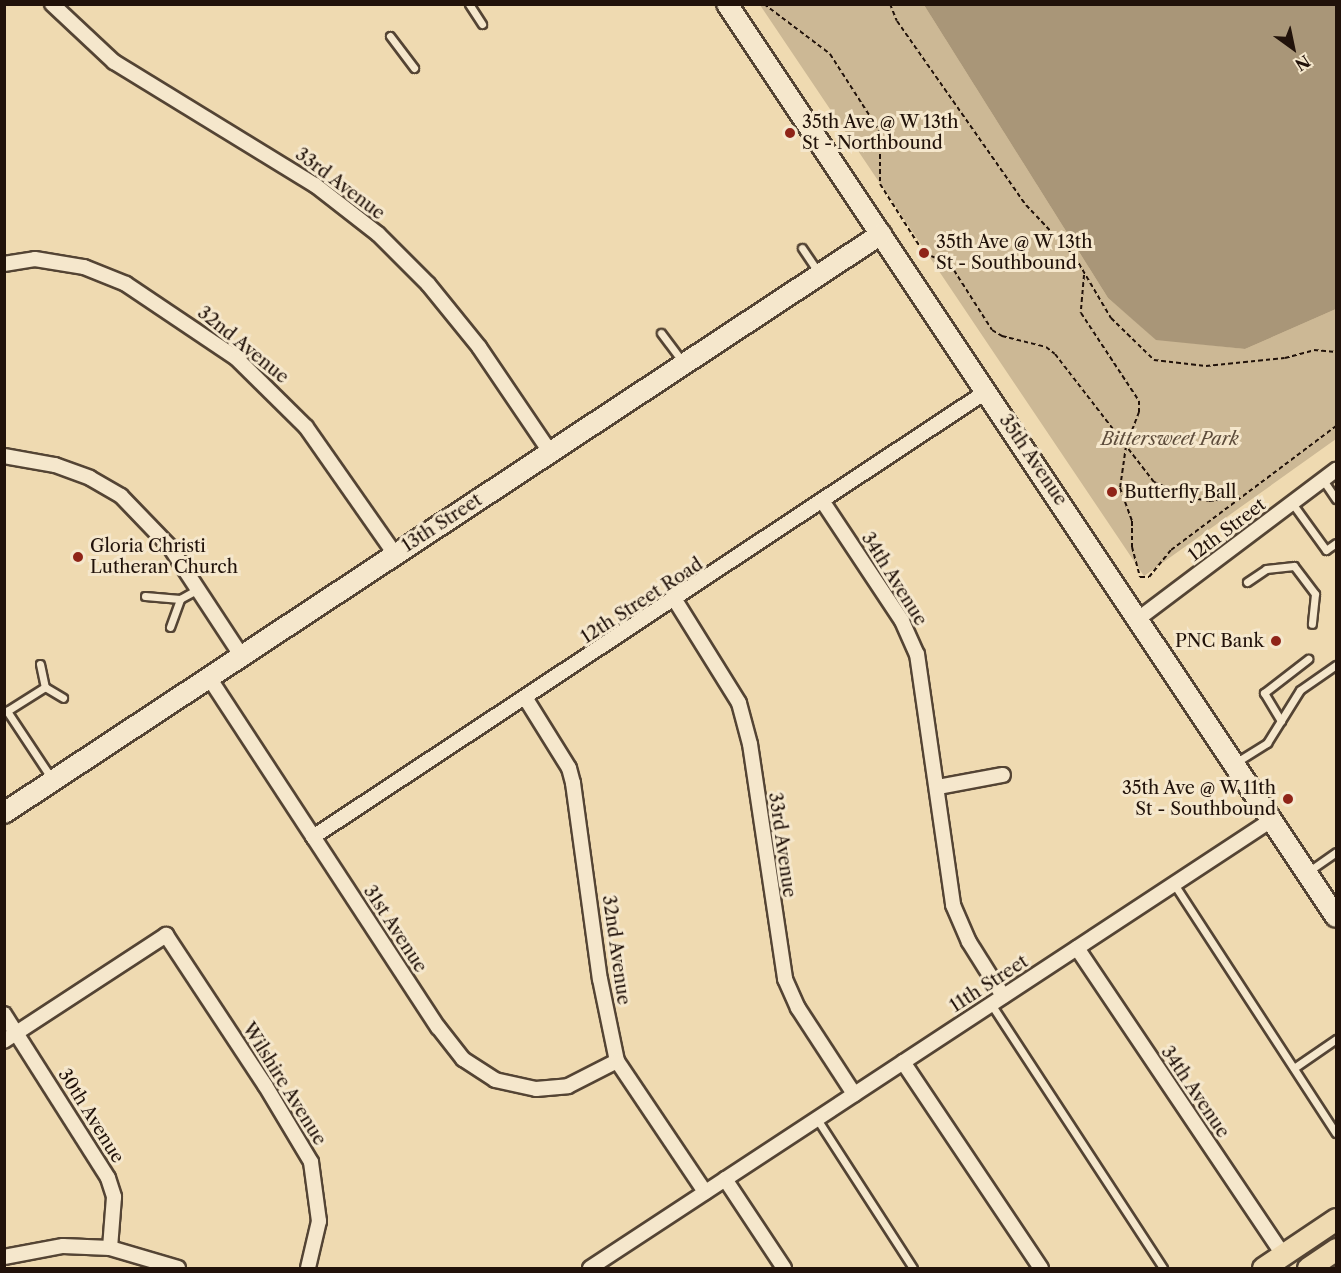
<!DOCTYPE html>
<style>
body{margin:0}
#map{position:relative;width:1341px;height:1273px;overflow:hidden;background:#efdab1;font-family:"Libre Caslon Text",serif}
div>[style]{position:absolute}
.green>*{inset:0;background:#ccb895}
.water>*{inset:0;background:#a99678}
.path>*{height:2px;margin-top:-1px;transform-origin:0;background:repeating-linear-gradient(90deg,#21120a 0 4.5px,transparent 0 7.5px)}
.roads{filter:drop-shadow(2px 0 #544434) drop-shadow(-2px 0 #544434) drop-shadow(0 2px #544434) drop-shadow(0 -2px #544434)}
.lane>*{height:7px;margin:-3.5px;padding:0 3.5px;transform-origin:3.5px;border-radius:3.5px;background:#f5e7cc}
.street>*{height:14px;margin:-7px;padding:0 7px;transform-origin:7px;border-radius:7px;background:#f5e7cc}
.secondary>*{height:20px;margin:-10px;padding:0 10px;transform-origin:10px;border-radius:10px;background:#f5e7cc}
.primary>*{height:21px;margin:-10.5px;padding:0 10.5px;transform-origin:10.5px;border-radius:10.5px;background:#efdab1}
.dots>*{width:16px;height:16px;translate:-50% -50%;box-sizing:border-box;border:3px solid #f5e7cc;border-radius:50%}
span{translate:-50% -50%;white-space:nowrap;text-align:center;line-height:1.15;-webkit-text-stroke:6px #f5e7cc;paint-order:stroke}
.poi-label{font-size:18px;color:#21120a}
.left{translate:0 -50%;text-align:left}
.right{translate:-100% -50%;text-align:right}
.street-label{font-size:18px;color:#21120a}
.park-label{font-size:18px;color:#5d4c3b;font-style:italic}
.frame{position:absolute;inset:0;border:6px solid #21120a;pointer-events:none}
.north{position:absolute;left:1263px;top:18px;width:60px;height:60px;-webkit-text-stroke:4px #f5e7cc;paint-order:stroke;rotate:147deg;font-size:16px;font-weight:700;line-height:24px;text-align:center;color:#21120a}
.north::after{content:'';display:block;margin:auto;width:21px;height:27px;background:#21120a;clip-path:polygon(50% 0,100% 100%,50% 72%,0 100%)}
</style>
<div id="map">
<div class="green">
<div style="clip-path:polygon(760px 5px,924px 5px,1108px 298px,1156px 339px,1245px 349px,1336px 309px,1336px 439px,1144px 576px)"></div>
</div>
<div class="water">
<div style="clip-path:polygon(924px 5px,1336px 5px,1336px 309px,1245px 349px,1156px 340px,1108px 298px)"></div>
</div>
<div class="path">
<div style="left:764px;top:4px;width:83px;rotate:37.1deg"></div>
<div style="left:830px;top:54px;width:93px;rotate:57.3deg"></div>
<div style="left:880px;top:132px;width:52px;rotate:90deg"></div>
<div style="left:880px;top:184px;width:82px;rotate:57.5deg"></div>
<div style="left:924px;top:253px;width:28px;rotate:23deg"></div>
<div style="left:950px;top:264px;width:78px;rotate:57.5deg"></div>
<div style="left:992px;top:330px;width:12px;rotate:31deg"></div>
<div style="left:1002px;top:336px;width:45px;rotate:14deg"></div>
<div style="left:1046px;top:347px;width:11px;rotate:38deg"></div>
<div style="left:1055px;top:354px;width:162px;rotate:52.3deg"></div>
<div style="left:1154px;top:482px;width:40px;rotate:23.4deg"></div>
<div style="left:1191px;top:498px;width:18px;rotate:9deg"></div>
<div style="left:1209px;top:501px;width:30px;rotate:-6deg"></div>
<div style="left:890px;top:4px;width:18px;rotate:68deg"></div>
<div style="left:897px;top:21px;width:225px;rotate:55deg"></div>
<div style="left:1026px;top:205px;width:71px;rotate:46.7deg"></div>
<div style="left:1075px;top:257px;width:71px;rotate:59.5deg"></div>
<div style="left:1111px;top:318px;width:60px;rotate:44.3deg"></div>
<div style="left:1154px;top:360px;width:52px;rotate:6.6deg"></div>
<div style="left:1206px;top:366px;width:79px;rotate:-5.8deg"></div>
<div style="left:1285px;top:358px;width:30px;rotate:-15deg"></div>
<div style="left:1314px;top:350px;width:22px;rotate:5deg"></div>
<div style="left:1084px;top:275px;width:38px;rotate:95deg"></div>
<div style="left:1081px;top:313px;width:105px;rotate:56.6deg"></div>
<div style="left:1139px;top:401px;width:11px;rotate:90deg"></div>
<div style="left:1139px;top:412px;width:36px;rotate:111deg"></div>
<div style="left:1126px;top:446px;width:42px;rotate:98.1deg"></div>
<div style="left:1120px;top:488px;width:35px;rotate:70deg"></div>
<div style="left:1132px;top:521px;width:26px;rotate:90deg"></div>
<div style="left:1132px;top:547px;width:31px;rotate:75deg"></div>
<div style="left:1140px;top:577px;width:9px"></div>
<div style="left:1149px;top:577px;width:35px;rotate:-51deg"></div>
<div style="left:1171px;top:550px;width:206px;rotate:-36.9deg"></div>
</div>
<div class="roads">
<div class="lane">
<div style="left:469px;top:4px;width:24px;rotate:57deg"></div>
<div style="left:390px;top:36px;width:40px;rotate:53deg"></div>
<div style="left:802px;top:248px;width:30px;rotate:56deg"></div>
<div style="left:661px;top:333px;width:35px;rotate:53deg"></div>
<div style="left:1323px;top:480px;width:23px;rotate:56deg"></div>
<div style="left:1292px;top:503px;width:58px;rotate:54.1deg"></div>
<div style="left:1326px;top:550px;width:12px;rotate:-35deg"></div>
<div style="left:1247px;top:582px;width:23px;rotate:-34deg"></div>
<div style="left:1266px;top:569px;width:28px;rotate:-6deg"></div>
<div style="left:1294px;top:566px;width:35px;rotate:53deg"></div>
<div style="left:1315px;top:594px;width:30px;rotate:96deg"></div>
<div style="left:145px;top:596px;width:35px;rotate:5deg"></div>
<div style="left:180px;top:599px;width:21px;rotate:-29deg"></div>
<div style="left:170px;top:627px;width:30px;rotate:-70deg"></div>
<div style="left:40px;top:664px;width:24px;rotate:78deg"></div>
<div style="left:1281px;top:721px;width:33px;rotate:-121deg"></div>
<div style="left:1264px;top:693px;width:56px;rotate:-37.7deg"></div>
<div style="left:1235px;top:763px;width:38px;rotate:-32deg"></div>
<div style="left:1267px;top:743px;width:62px;rotate:-58.1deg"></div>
<div style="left:1300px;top:690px;width:44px;rotate:-34.8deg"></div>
<div style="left:52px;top:779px;width:82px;rotate:-123.5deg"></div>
<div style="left:7px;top:711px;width:45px;rotate:-32.3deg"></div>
<div style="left:45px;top:687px;width:21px;rotate:31deg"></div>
<div style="left:1309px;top:871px;width:33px;rotate:-35deg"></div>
<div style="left:1174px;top:884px;width:297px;rotate:57deg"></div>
<div style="left:991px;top:1004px;width:315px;rotate:56.9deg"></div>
<div style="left:1294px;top:1068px;width:51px;rotate:-34.6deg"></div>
<div style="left:817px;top:1119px;width:177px;rotate:57.2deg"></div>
</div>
<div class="street">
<div style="left:52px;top:4px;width:85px;rotate:43.1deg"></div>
<div style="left:114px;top:62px;width:236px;rotate:31.5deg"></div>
<div style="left:315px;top:185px;width:80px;rotate:37.9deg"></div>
<div style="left:378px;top:234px;width:71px;rotate:45deg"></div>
<div style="left:428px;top:284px;width:81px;rotate:51deg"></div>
<div style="left:479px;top:347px;width:127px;rotate:55.9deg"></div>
<div style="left:4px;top:264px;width:31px;rotate:-9deg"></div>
<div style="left:35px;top:259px;width:50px;rotate:9.3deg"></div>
<div style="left:84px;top:267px;width:45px;rotate:22deg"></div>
<div style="left:126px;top:284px;width:133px;rotate:33.9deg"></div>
<div style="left:236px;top:358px;width:98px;rotate:44.6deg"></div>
<div style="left:306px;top:427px;width:155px;rotate:55deg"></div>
<div style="left:4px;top:456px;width:52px;rotate:10deg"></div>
<div style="left:55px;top:465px;width:37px;rotate:20deg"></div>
<div style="left:90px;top:478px;width:36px;rotate:30deg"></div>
<div style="left:121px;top:496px;width:71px;rotate:46.1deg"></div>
<div style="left:170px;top:547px;width:129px;rotate:56.7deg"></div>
<div style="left:823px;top:502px;width:143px;rotate:56.4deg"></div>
<div style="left:902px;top:621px;width:36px;rotate:66deg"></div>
<div style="left:917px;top:654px;width:254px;rotate:81.8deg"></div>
<div style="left:953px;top:905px;width:40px;rotate:66.6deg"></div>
<div style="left:969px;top:942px;width:64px;rotate:57.8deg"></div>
<div style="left:675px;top:600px;width:121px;rotate:58.1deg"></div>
<div style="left:739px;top:703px;width:42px;rotate:75deg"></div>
<div style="left:750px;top:744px;width:238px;rotate:81.5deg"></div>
<div style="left:785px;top:979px;width:32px;rotate:66deg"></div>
<div style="left:798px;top:1008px;width:103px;rotate:56.9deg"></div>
<div style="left:1138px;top:619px;width:248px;rotate:-37deg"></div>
<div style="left:208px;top:676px;width:420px;rotate:56.8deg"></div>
<div style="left:438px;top:1027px;width:41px;rotate:52deg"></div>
<div style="left:463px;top:1059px;width:38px;rotate:33deg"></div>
<div style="left:495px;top:1080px;width:42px;rotate:12.4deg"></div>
<div style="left:536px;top:1089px;width:32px;rotate:-5deg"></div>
<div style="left:568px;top:1086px;width:55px;rotate:-27deg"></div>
<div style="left:526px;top:699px;width:81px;rotate:58.1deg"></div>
<div style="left:569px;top:768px;width:16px;rotate:75deg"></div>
<div style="left:573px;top:783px;width:198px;rotate:82.2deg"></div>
<div style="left:600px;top:979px;width:84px;rotate:78.3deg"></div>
<div style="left:617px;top:1061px;width:158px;rotate:56.1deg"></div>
<div style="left:938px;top:787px;width:66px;rotate:-10.5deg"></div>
<div style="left:313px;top:837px;width:808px;rotate:-33.49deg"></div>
<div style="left:1077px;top:948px;width:370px;rotate:56.1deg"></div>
<div style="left:4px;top:1014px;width:194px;rotate:57.6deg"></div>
<div style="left:108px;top:1178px;width:20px;rotate:72deg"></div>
<div style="left:114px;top:1197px;width:51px;rotate:94.5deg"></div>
<div style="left:4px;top:1041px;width:194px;rotate:-33.2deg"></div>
<div style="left:166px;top:935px;width:180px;rotate:56.6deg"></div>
<div style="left:265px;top:1085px;width:90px;rotate:59.1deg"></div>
<div style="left:311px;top:1162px;width:60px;rotate:82.3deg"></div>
<div style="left:319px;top:1221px;width:48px;rotate:103.2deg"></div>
<div style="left:903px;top:1062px;width:248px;rotate:56.2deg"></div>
<div style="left:725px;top:1179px;width:107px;rotate:56.5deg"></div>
<div style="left:4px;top:1257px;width:60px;rotate:-10.6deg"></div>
<div style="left:63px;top:1246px;width:47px;rotate:2.4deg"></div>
<div style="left:110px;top:1248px;width:71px;rotate:16.4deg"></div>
<div style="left:590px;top:1268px;width:817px;rotate:-33.32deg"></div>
</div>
<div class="secondary">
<div style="left:727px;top:4px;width:1097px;rotate:56.3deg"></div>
<div style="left:4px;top:813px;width:1051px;rotate:-33.43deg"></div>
</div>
<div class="primary">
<div style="left:1263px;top:1268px;width:88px;rotate:-33.9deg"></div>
<div style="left:1308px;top:1268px;width:34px;rotate:-34deg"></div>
</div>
</div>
<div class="dots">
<div style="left:790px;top:133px;background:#8f2418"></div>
<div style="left:924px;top:253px;background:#8f2418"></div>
<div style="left:1112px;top:492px;background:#8f2418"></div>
<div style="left:78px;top:557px;background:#8f2418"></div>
<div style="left:1276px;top:641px;background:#8f2418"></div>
<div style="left:1288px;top:799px;background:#8f2418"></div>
</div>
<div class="poi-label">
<span class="left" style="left:802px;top:133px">35th Ave @ W 13th<br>St - Northbound</span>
<span class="left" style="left:936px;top:253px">35th Ave @ W 13th<br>St - Southbound</span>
<span class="left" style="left:1124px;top:492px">Butterfly Ball</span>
<span class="left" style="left:90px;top:557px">Gloria Christi<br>Lutheran Church</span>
<span class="right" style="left:1264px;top:641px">PNC Bank</span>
<span class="right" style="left:1276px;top:799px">35th Ave @ W 11th<br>St - Southbound</span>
</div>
<div class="street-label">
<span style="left:340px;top:184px;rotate:37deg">33rd Avenue</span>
<span style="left:243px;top:345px;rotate:39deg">32nd Avenue</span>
<span style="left:1033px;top:460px;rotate:56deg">35th Avenue</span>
<span style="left:442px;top:523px;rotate:-33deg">13th Street</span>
<span style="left:1227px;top:530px;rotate:-37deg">12th Street</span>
<span style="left:894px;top:579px;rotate:58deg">34th Avenue</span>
<span style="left:642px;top:601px;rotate:-33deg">12th Street Road</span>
<span style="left:782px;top:845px;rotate:82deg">33rd Avenue</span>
<span style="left:395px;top:929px;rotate:57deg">31st Avenue</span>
<span style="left:616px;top:950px;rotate:82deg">32nd Avenue</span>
<span style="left:989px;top:984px;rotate:-33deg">11th Street</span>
<span style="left:284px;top:1084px;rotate:58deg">Wilshire Avenue</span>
<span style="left:1195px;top:1092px;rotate:56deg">34th Avenue</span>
<span style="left:91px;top:1116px;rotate:58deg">30th Avenue</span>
</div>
<div class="park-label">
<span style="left:1170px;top:439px">Bittersweet Park</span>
</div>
<div class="frame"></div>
<div class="north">N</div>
</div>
